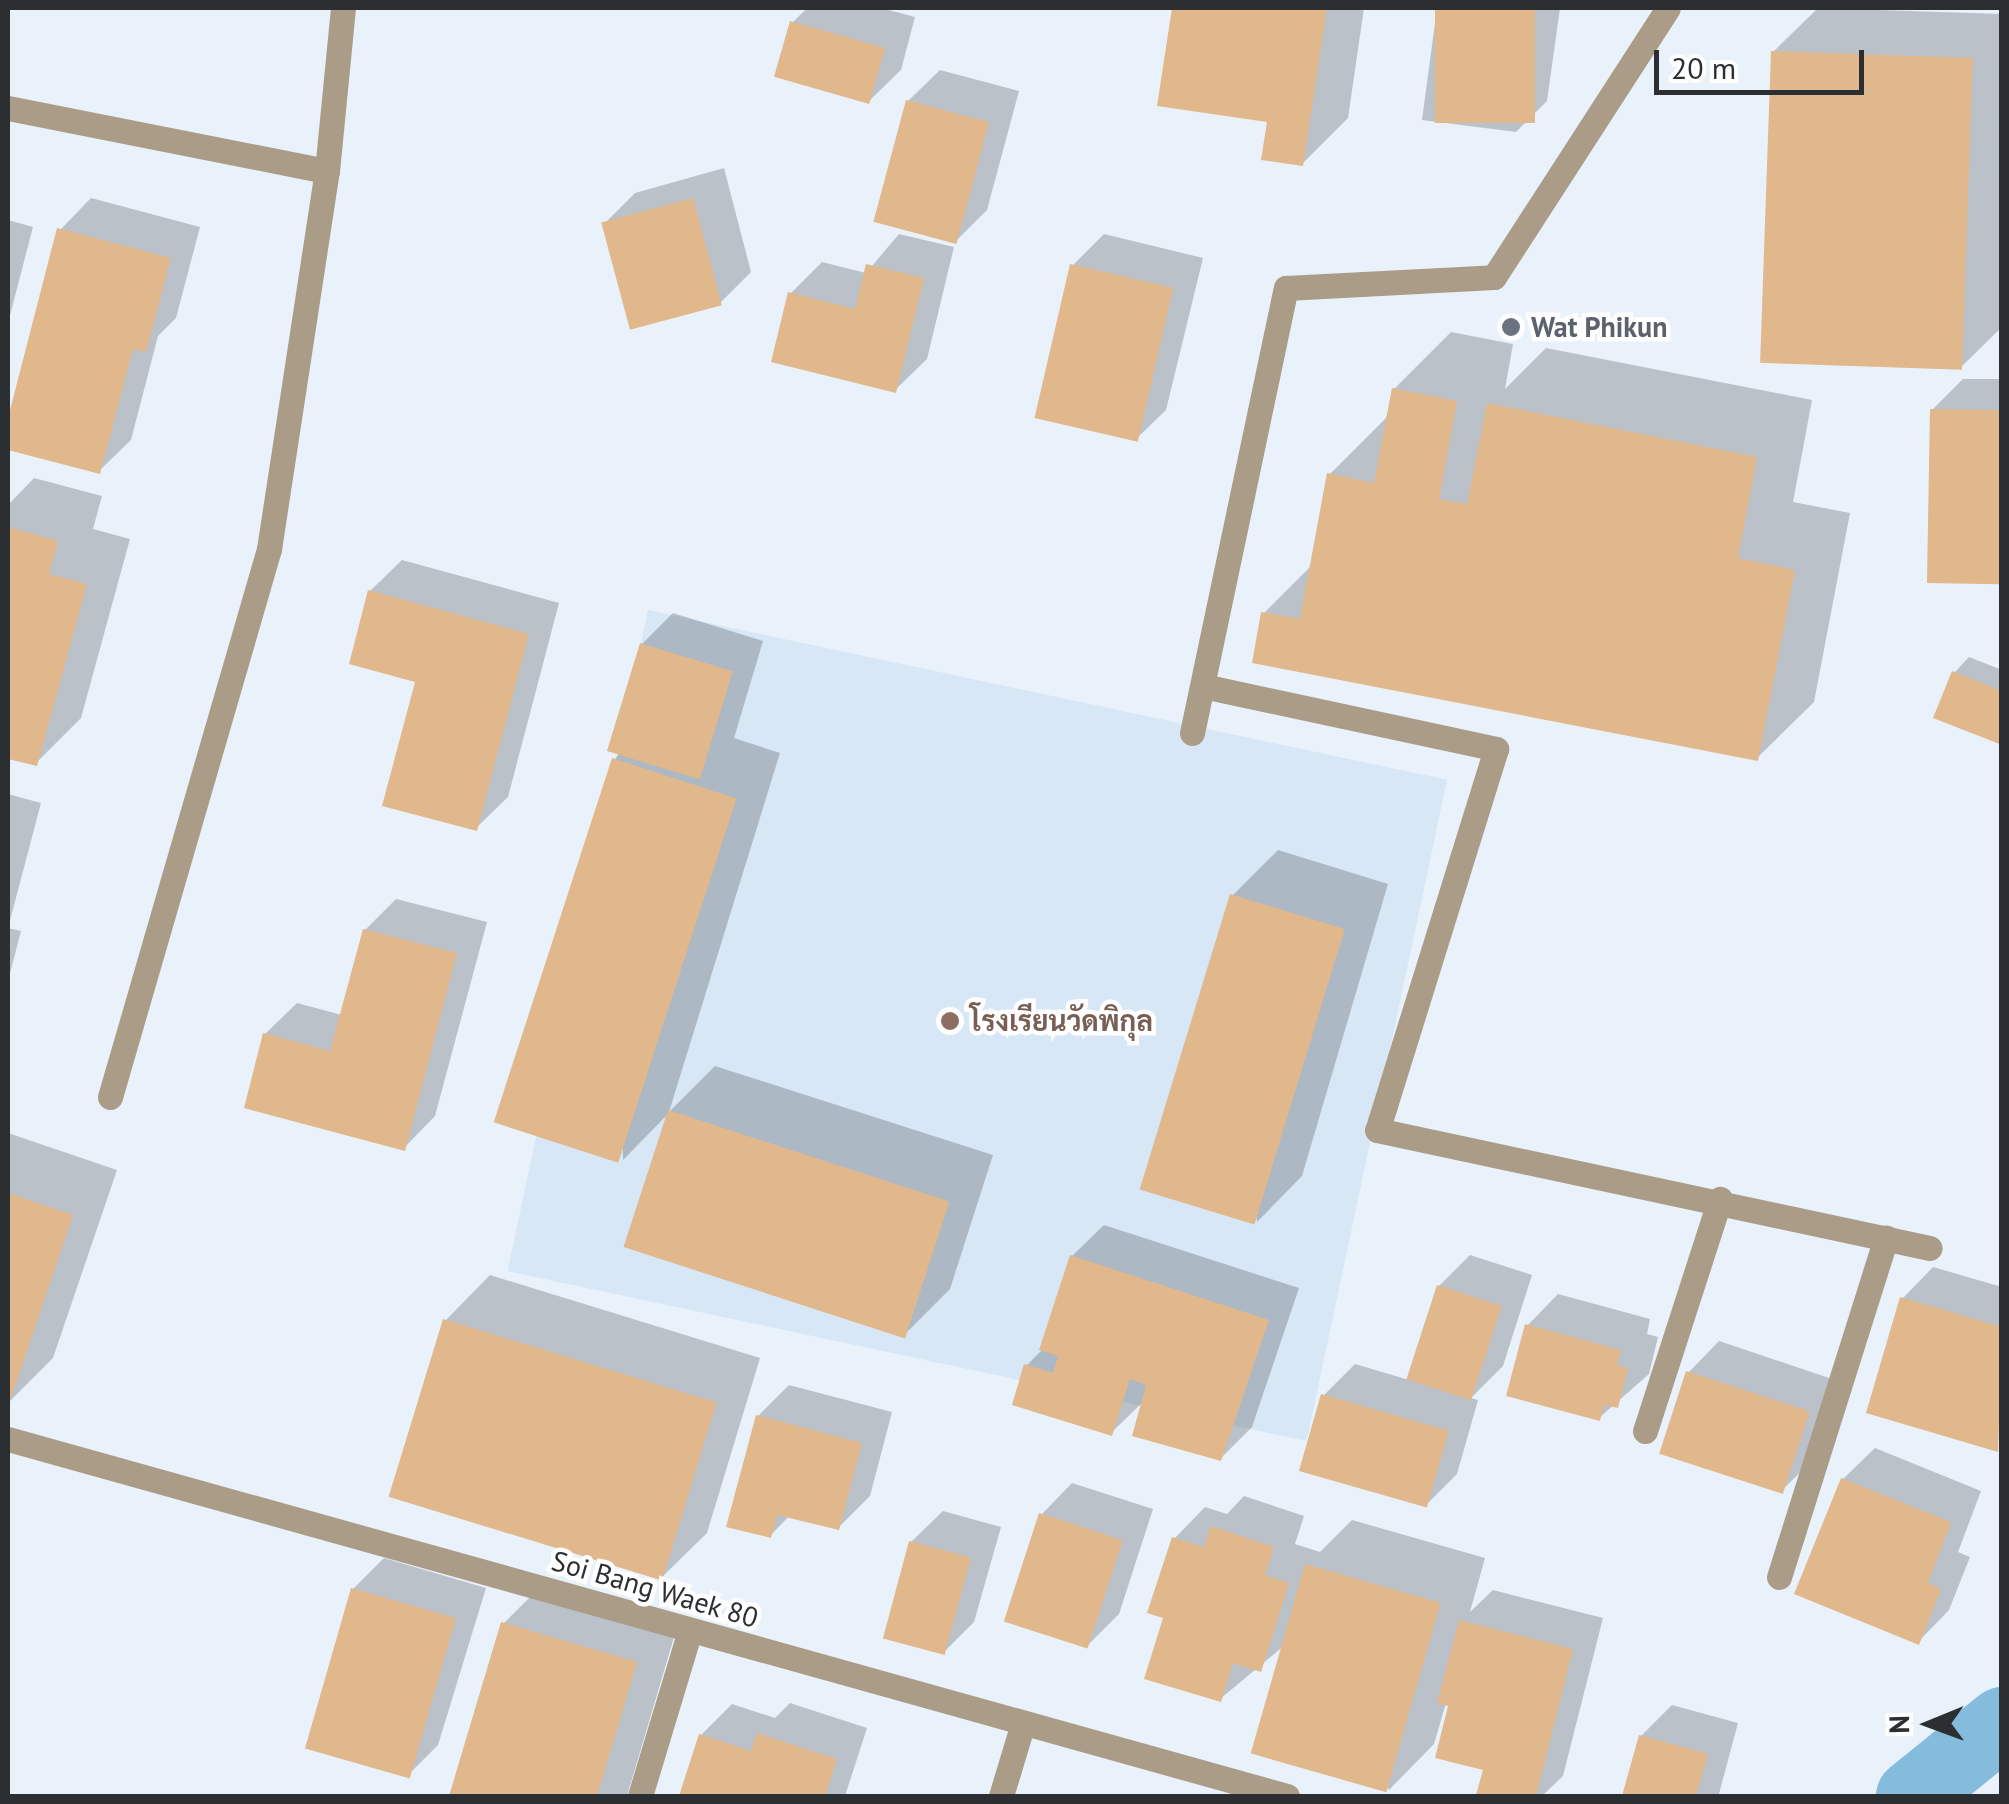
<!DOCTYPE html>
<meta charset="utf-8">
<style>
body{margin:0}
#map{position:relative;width:2009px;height:1804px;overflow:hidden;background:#e9f2fb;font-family:"PT Sans",Sarabun,sans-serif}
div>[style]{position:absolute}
.built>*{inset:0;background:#d8e7f6;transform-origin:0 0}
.shadow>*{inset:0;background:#0003}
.canal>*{height:72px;margin:-36px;padding:0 36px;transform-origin:36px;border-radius:36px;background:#85bcde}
.building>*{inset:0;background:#e1b78c;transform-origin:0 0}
.minor>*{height:25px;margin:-12.5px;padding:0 12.5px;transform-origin:12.5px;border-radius:12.5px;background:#aa9c87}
.dots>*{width:28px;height:28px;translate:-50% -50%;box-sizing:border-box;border:5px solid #fefefe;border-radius:50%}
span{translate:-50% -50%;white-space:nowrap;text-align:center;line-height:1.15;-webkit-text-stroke:9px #fefefe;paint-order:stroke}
.worship-label{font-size:28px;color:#5b616d;font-weight:700}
.left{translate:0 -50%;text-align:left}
.education-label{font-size:28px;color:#785e54;font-weight:700}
.street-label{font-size:28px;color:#2b2f32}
.frame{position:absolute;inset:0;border:10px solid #2b2f32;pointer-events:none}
.north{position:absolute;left:1879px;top:1674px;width:100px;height:100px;-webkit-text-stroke:8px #fefefe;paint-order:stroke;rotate:269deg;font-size:28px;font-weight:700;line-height:40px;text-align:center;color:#2b2f32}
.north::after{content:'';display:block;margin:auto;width:35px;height:45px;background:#2b2f32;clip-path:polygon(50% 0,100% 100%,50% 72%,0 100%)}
.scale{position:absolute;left:1654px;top:50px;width:210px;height:45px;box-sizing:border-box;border:5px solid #2b2f32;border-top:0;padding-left:12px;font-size:30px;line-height:35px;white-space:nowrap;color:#2b2f32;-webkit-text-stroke:8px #fefefe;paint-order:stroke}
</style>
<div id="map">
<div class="built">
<div style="left:648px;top:610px;width:817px;height:676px;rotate:12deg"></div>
</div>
<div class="shadow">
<div style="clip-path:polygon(807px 8px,881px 8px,915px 17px,901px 70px,869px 101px,792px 23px)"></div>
<div style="clip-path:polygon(1174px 8px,1364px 8px,1348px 118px,1303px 163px,1269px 120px,1160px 104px)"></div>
<div style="clip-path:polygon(1437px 8px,1560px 8px,1547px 101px,1516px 132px,1422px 120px)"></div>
<div style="clip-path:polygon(1818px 8px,2002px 14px,2002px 327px,1959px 369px,1773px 52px)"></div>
<div style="clip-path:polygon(940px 70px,1019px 91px,987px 210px,955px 242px,908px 101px)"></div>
<div style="clip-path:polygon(724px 168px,751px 272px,720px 303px,604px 224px,635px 193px)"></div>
<div style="clip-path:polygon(91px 198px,200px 227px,176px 318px,158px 336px,131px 440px,99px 471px,8px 447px,60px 230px)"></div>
<div style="clip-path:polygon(8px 220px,33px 227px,8px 323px)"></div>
<div style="clip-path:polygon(899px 234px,954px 247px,927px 359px,895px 390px,791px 293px,822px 262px,866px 273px)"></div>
<div style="clip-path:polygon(1104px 234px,1203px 258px,1166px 410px,1134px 441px,1073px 265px)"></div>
<div style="clip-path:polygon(1451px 332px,1513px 344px,1505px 389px,1546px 348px,1812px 400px,1793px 502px,1850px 513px,1814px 702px,1757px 758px,1264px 613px,1313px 564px,1330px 474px,1386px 418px,1394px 389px)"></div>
<div style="clip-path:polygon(1963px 379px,2002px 379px,2002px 582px,1932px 410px)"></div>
<div style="clip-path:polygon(34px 478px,102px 496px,93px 529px,130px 539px,81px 718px,36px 763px,8px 756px,8px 505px)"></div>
<div style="clip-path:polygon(402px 560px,559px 603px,508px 797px,476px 828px,418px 681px,370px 591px)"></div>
<div style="clip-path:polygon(673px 613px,763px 641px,734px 738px,780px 753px,669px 1112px,715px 1066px,993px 1155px,950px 1289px,905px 1334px,669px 1113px,623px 1160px,614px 760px,621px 752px,642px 644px)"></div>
<div style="clip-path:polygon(1969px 657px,2002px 670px,2002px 743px,1954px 673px)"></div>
<div style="clip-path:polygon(8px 794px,41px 803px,8px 928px,21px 931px,8px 981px)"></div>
<div style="clip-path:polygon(1278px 850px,1388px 884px,1302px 1176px,1257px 1222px,1232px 896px)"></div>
<div style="clip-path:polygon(396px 899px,487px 922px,435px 1116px,404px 1148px,265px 1034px,297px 1003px,342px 1015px,365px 930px)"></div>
<div style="clip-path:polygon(8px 1133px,117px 1170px,53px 1358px,8px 1403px)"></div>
<div style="clip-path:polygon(1104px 1225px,1299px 1288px,1252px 1427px,1221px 1458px,1145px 1400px,1111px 1433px,1027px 1365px,1042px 1350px,1072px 1256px)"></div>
<div style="clip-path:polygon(1470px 1255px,1532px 1275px,1503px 1366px,1471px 1398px,1478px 1400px,1457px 1474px,1426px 1505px,1324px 1395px,1355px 1364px,1409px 1380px,1439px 1286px)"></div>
<div style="clip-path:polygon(1933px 1267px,2002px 1287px,1997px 1449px,1902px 1299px)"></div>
<div style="clip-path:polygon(490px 1275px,760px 1358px,707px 1533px,661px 1578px,445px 1321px)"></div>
<div style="clip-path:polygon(1558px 1294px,1650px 1319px,1647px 1334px,1658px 1337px,1649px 1374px,1599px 1418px,1527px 1326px)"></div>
<div style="clip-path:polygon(1719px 1341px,1838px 1381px,1812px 1461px,1780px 1492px,1688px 1373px)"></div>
<div style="clip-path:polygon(789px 1385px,892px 1412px,870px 1496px,838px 1528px,790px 1515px,770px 1536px,758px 1416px)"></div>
<div style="clip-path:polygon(1875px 1448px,1981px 1491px,1958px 1552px,1970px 1557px,1949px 1610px,1918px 1642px,1843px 1479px)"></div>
<div style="clip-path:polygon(1072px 1483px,1153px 1509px,1119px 1614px,1088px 1645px,1041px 1515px)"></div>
<div style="clip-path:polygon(1244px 1496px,1304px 1516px,1295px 1544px,1320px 1552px,1352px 1520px,1485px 1558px,1470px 1612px,1493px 1590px,1603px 1618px,1563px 1776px,1542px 1796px,1479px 1794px,1486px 1769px,1446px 1703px,1434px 1744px,1389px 1790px,1285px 1645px,1220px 1699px,1166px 1616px,1174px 1539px,1205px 1507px,1227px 1514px)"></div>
<div style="clip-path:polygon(943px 1511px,1001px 1527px,974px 1622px,943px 1653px,911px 1542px)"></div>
<div style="clip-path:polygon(384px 1558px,486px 1588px,438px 1745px,407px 1776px,353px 1589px)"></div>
<div style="clip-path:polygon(549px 1578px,680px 1617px,627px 1796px,451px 1796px,504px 1623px)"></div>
<div style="clip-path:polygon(790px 1703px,867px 1728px,845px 1796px,681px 1796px,701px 1735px,732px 1704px,775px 1718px)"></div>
<div style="clip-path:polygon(1672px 1705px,1738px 1723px,1719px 1794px,1624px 1796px,1641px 1736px)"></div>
</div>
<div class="canal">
<div style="left:1912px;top:1796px;width:116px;rotate:-39deg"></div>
</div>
<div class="building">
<div style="clip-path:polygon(1172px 8px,1327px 8px,1303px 166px,1261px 160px,1267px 122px,1157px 106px)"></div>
<div style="left:1435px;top:8px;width:100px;height:115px"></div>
<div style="left:790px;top:21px;width:99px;height:58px;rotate:16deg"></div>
<div style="left:1771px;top:51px;width:202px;height:312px;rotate:2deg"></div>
<div style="left:906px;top:100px;width:86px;height:126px;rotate:15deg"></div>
<div style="left:693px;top:198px;width:111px;height:95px;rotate:75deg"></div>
<div style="clip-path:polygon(57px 228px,171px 258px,146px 352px,133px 349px,100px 474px,8px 450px,8px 418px)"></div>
<div style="clip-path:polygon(866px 264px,924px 278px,896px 393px,771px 362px,788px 292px,855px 309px)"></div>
<div style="left:1070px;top:264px;width:106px;height:158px;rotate:13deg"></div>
<div style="clip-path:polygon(1392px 388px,1457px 401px,1439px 499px,1467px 504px,1487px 403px,1757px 457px,1738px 558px,1795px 570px,1758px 761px,1252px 663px,1261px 612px,1300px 619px,1327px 473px,1374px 483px)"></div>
<div style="left:1930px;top:409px;width:72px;height:174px;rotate:1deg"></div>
<div style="clip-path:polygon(8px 527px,58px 541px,49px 574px,87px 584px,37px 766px,8px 759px)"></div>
<div style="clip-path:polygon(368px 590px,529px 634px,477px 831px,382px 806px,415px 682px,349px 664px)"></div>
<div style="left:640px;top:643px;width:97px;height:113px;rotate:17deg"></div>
<div style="clip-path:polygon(1952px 671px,2002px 691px,2002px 745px,1933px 718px)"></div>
<div style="left:612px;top:758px;width:131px;height:383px;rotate:18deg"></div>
<div style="left:1230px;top:894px;width:120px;height:309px;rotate:17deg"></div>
<div style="clip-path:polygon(363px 929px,457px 953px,405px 1151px,244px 1108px,263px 1033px,330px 1051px)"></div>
<div style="left:668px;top:1110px;width:296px;height:144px;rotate:18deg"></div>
<div style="clip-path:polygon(8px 1193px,73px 1215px,8px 1407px)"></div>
<div style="clip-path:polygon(1070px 1255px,1269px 1320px,1221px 1461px,1132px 1436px,1146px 1385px,1130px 1379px,1112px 1436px,1012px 1405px,1024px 1364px,1053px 1373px,1058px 1356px,1039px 1350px)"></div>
<div style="left:1437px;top:1285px;width:68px;height:99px;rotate:18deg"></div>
<div style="clip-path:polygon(1900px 1297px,2002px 1327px,1998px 1452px,1866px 1413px)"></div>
<div style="left:443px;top:1319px;width:286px;height:186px;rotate:17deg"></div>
<div style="clip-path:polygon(1525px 1324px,1621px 1350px,1617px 1365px,1628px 1368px,1618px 1408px,1604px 1405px,1600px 1421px,1506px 1396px)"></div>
<div style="left:1686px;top:1371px;width:130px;height:87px;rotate:18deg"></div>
<div style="left:1321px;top:1394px;width:133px;height:80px;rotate:16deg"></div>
<div style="clip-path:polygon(756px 1415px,862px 1443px,839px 1530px,777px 1515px,771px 1538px,726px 1527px)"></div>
<div style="clip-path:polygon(1841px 1478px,1951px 1522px,1928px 1583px,1941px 1589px,1919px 1645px,1794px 1594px)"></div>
<div style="left:1039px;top:1513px;width:88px;height:114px;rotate:18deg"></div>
<div style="clip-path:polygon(1211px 1526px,1274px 1547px,1265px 1575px,1289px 1583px,1261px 1672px,1233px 1663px,1221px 1702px,1144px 1679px,1163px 1618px,1147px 1613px,1172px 1537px,1204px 1547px)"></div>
<div style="left:909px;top:1541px;width:64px;height:101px;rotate:15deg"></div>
<div style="left:1305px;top:1564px;width:141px;height:197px;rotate:16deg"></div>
<div style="left:351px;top:1588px;width:109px;height:167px;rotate:16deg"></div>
<div style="clip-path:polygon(1459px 1620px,1573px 1649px,1536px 1796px,1476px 1795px,1483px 1770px,1435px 1758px,1448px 1706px,1437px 1703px)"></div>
<div style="clip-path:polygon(501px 1622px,637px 1662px,597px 1796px,449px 1796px)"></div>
<div style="clip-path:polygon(757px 1733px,837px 1759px,825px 1796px,679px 1796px,699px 1734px,751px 1751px)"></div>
<div style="clip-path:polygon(1639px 1735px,1708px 1754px,1696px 1796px,1622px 1796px)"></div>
</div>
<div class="minor">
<div style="left:8px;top:108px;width:325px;rotate:11.2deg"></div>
<div style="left:1203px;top:686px;width:300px;rotate:12.1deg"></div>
<div style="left:1496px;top:749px;width:399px;rotate:107.3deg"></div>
<div style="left:1377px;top:1130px;width:565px;rotate:12.05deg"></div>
<div style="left:1192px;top:733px;width:455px;rotate:-78.1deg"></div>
<div style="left:1286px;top:288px;width:208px;rotate:-3deg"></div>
<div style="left:1494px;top:277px;width:320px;rotate:-57.1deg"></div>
<div style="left:110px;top:1097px;width:571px;rotate:-73.82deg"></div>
<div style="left:269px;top:549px;width:382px;rotate:-81.3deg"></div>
<div style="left:327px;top:171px;width:164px;rotate:-84.4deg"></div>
<div style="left:1645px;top:1431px;width:244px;rotate:-72.1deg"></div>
<div style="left:8px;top:1439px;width:1328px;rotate:15.6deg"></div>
<div style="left:1779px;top:1577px;width:356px;rotate:-72.5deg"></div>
<div style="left:640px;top:1796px;width:173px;rotate:-73.2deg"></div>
<div style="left:1001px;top:1796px;width:76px;rotate:-73.2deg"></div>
</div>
<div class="dots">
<div style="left:1511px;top:327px;background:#6b7280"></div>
<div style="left:950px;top:1021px;background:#8d6e63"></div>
</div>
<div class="worship-label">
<span class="left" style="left:1531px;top:327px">Wat Phikun</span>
</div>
<div class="education-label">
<span class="left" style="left:970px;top:1021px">โรงเรียนวัดพิกุล</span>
</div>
<div class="street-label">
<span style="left:655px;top:1589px;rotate:16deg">Soi Bang Waek 80</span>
</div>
<div class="frame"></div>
<div class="north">N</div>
<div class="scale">20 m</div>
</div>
